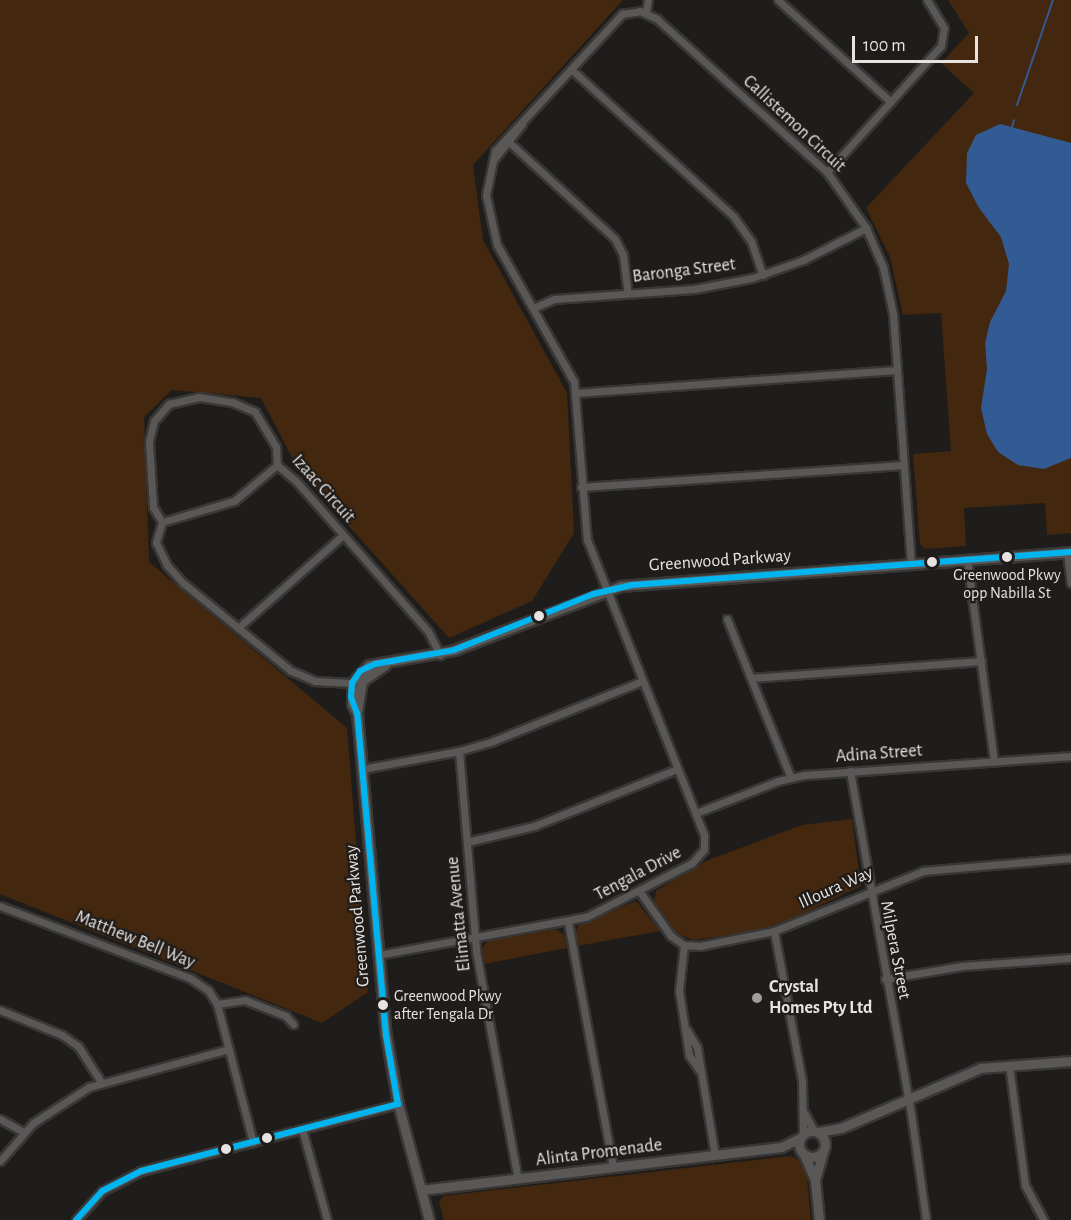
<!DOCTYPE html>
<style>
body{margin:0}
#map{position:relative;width:1071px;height:1220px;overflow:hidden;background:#1f1d1b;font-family:"Alegreya Sans",sans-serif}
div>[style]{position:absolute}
.green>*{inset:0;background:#43270f}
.water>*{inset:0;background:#325a93}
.stream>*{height:2px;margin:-1px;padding:0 1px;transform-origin:1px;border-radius:1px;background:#325a93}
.roads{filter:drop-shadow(2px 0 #383736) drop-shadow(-2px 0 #383736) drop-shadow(0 2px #383736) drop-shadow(0 -2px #383736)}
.minor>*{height:7px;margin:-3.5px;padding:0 3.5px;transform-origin:3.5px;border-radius:3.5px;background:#5a5857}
.tertiary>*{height:9px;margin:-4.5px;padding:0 4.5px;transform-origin:4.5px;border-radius:4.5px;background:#5a5857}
.tertiary>.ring{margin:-4.5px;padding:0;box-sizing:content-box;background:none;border:9px solid #5a5857;border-radius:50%}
.bus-1>*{height:6px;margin:-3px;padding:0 3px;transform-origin:3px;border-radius:3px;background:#00b5ef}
.dots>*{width:16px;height:16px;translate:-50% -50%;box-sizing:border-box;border:3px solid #201c1a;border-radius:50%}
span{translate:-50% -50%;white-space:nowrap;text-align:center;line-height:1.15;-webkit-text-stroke:4.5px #201c1a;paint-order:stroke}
.bus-label{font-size:16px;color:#e6e3e1}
.left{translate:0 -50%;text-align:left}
.street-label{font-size:18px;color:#e6e3e1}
.poi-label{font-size:18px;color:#e6e3e1;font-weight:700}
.scale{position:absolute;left:852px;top:36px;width:126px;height:27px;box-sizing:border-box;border:3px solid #e6e3e1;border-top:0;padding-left:8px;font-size:18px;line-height:21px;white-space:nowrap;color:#e6e3e1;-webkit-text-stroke:4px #201c1a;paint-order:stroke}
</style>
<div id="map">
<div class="green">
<div style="clip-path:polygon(0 0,623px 0,473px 165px,483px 240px,567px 393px,574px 533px,532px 601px,449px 638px,298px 469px,261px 398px,172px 390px,144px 417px,149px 562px,347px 728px,368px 992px,322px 1023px,0 894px)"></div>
<div style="clip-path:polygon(948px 0,1071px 0,1071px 533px,1047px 535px,1045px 503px,964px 508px,966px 546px,925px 549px,920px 544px,913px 454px,951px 451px,941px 313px,903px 315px,890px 257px,866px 208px,974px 93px,941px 63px,969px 33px)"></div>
<div style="clip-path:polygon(852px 819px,861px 886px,785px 922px,747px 933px,692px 940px,675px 932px,654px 901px,656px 891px,706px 861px,802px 825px)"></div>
<div style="clip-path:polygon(636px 901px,660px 931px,577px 946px,575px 933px,579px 925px)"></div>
<div style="clip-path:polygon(555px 929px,564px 935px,567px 948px,484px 964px,482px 948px,488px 941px)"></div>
<div style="clip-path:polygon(791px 1156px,801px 1161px,806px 1169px,811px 1220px,444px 1220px,439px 1202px,443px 1196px)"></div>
</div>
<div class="water">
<div style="clip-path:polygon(1000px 124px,1071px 143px,1071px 458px,1044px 469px,1018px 465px,998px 452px,987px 434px,981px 408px,987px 369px,985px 343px,990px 322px,1006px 291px,1009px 264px,1001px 237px,979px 208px,966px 183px,967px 153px,976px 135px)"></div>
</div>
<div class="stream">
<div style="left:1017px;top:105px;width:111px;rotate:-71.1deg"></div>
<div style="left:1012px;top:127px;width:7px;rotate:-74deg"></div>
</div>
<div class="roads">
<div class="minor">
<div style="left:778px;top:0;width:152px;rotate:42.1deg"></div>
<div style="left:646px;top:12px;width:12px;rotate:-81deg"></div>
<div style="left:571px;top:69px;width:220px;rotate:42.2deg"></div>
<div style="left:734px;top:217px;width:29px;rotate:55deg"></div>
<div style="left:751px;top:241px;width:36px;rotate:71deg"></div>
<div style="left:510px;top:143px;width:142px;rotate:42.4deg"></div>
<div style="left:615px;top:239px;width:18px;rotate:63deg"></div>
<div style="left:623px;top:255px;width:38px;rotate:83deg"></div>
<div style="left:494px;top:159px;width:45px;rotate:-51.3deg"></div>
<div style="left:827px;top:172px;width:170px;rotate:-47.9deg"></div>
<div style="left:941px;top:46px;width:18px;rotate:-81deg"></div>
<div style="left:944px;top:28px;width:33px;rotate:-121deg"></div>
<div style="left:533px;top:308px;width:23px;rotate:-23deg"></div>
<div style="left:554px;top:299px;width:140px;rotate:-4.1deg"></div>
<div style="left:694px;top:289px;width:59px;rotate:-10.7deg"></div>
<div style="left:752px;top:278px;width:54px;rotate:-19.4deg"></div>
<div style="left:803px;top:260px;width:71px;rotate:-26.9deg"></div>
<div style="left:576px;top:393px;width:321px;rotate:-4.1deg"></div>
<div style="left:581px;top:487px;width:323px;rotate:-3.9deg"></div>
<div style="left:162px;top:522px;width:75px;rotate:-16.3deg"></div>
<div style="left:234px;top:501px;width:56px;rotate:-39.9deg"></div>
<div style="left:1067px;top:552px;width:31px;rotate:83deg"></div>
<div style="left:967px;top:559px;width:204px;rotate:82.4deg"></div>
<div style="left:727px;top:619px;width:171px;rotate:68.1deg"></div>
<div style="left:238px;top:628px;width:140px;rotate:-41.5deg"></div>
<div style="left:751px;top:678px;width:231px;rotate:-4.2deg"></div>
<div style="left:352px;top:683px;width:37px;rotate:-177deg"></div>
<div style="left:315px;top:681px;width:26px;rotate:-157deg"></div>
<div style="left:291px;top:671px;width:139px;rotate:-140.8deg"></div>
<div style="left:183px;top:583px;width:24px;rotate:-132deg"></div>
<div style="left:167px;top:565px;width:25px;rotate:-116deg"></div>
<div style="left:156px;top:542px;width:21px;rotate:-73deg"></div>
<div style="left:162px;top:522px;width:17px;rotate:-121deg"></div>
<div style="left:153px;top:507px;width:66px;rotate:-93.5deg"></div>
<div style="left:149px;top:441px;width:21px;rotate:-76deg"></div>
<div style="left:154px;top:421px;width:23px;rotate:-49deg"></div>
<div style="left:169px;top:404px;width:31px;rotate:-13deg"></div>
<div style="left:199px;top:397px;width:33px;rotate:9deg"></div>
<div style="left:232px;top:402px;width:25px;rotate:23deg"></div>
<div style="left:255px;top:412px;width:41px;rotate:59deg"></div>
<div style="left:276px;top:447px;width:18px;rotate:87deg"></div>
<div style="left:277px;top:465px;width:25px;rotate:40deg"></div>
<div style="left:296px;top:481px;width:200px;rotate:48.7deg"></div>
<div style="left:428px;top:631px;width:27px;rotate:63deg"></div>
<div style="left:459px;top:751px;width:201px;rotate:85.1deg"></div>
<div style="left:476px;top:951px;width:232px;rotate:79.6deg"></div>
<div style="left:362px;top:769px;width:99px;rotate:-10.5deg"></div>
<div style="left:459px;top:751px;width:35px;rotate:-16deg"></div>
<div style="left:493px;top:741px;width:161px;rotate:-21.9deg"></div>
<div style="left:850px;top:771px;width:347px;rotate:79.9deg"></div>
<div style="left:911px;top:1113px;width:108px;rotate:82deg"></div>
<div style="left:696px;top:813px;width:88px;rotate:-21.3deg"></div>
<div style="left:778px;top:781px;width:28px;rotate:-13deg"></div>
<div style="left:805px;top:775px;width:267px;rotate:-4.1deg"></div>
<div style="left:467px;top:842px;width:69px;rotate:-13.4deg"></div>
<div style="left:534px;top:826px;width:154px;rotate:-21.7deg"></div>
<div style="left:640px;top:892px;width:54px;rotate:54.8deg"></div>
<div style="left:671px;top:936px;width:16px;rotate:35deg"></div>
<div style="left:684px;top:945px;width:16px;rotate:4deg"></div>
<div style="left:700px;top:946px;width:76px;rotate:-11.5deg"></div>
<div style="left:774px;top:931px;width:161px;rotate:-21.9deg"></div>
<div style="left:923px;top:871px;width:149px;rotate:-5deg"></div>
<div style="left:0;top:906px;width:203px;rotate:20.8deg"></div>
<div style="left:190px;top:978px;width:22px;rotate:34deg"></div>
<div style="left:208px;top:990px;width:17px;rotate:57deg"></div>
<div style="left:217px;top:1004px;width:143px;rotate:75.4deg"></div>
<div style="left:568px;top:922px;width:250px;rotate:79.6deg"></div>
<div style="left:774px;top:931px;width:153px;rotate:79.4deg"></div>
<div style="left:802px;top:1081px;width:53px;rotate:88.9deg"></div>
<div style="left:684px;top:945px;width:46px;rotate:96.2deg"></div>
<div style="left:679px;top:991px;width:65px;rotate:81.1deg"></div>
<div style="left:689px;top:1055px;width:18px;rotate:56deg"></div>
<div style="left:378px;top:955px;width:211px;rotate:-10.4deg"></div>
<div style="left:586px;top:917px;width:119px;rotate:-27deg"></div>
<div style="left:692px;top:863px;width:18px;rotate:-49deg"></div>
<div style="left:704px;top:849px;width:14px;rotate:-90deg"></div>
<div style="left:704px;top:835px;width:317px;rotate:-111.6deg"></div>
<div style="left:587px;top:540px;width:159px;rotate:-94.7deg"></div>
<div style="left:574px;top:382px;width:157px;rotate:-119.3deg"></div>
<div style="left:497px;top:245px;width:51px;rotate:-102.4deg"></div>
<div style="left:486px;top:195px;width:45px;rotate:-78.4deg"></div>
<div style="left:495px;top:151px;width:187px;rotate:-47.2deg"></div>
<div style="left:622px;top:14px;width:18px;rotate:-9deg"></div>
<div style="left:640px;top:11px;width:19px;rotate:25deg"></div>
<div style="left:657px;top:19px;width:229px;rotate:42deg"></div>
<div style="left:827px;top:172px;width:68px;rotate:55.1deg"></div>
<div style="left:866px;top:228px;width:43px;rotate:66.4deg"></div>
<div style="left:883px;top:267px;width:48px;rotate:78deg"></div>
<div style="left:893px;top:314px;width:250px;rotate:85.9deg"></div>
<div style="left:885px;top:979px;width:78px;rotate:-9.6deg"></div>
<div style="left:962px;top:966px;width:109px;rotate:-4.2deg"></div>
<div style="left:217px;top:1004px;width:28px;rotate:-8deg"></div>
<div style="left:245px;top:1000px;width:44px;rotate:21.3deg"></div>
<div style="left:286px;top:1016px;width:11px;rotate:49deg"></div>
<div style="left:0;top:1010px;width:67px;rotate:22deg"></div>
<div style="left:62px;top:1035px;width:19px;rotate:35deg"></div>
<div style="left:78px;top:1046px;width:43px;rotate:57.4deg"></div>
<div style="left:687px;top:1030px;width:20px;rotate:60deg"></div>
<div style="left:697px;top:1047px;width:110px;rotate:80.6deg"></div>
<div style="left:1009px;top:1065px;width:121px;rotate:82.4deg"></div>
<div style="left:1025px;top:1185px;width:40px;rotate:62deg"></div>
<div style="left:805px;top:1114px;width:19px;rotate:62deg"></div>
<div style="left:0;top:1119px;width:26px;rotate:29deg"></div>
<div style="left:302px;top:1129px;width:94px;rotate:74.6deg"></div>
<div style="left:0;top:1161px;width:50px;rotate:-49deg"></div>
<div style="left:33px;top:1123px;width:67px;rotate:-32.7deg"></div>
<div style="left:89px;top:1087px;width:145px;rotate:-15.2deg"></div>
<div style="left:76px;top:1220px;width:39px;rotate:-48deg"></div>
<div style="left:102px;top:1191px;width:44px;rotate:-27.1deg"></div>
<div style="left:141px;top:1171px;width:266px;rotate:-14.6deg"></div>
</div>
<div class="tertiary">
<div style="left:385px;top:665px;width:28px;rotate:145deg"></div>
<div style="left:362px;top:681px;width:32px;rotate:99deg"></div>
<div style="left:357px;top:713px;width:323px;rotate:84.9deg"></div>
<div style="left:386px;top:1035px;width:70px;rotate:80.1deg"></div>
<div style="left:398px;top:1104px;width:120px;rotate:75deg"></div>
<div style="left:357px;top:713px;width:10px;rotate:-119deg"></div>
<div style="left:352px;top:704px;width:21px;rotate:-90deg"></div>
<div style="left:352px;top:683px;width:25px;rotate:-47deg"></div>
<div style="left:369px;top:665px;width:86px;rotate:-10deg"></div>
<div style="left:454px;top:650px;width:179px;rotate:-21deg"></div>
<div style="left:621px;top:586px;width:451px;rotate:-4.3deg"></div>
<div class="ring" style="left:799px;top:1131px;width:17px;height:17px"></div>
<div style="left:818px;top:1132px;width:23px;rotate:-10deg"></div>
<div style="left:841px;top:1128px;width:151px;rotate:-23.3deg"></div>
<div style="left:980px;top:1068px;width:91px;rotate:-4.4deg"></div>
<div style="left:804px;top:1155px;width:27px;rotate:66deg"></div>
<div style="left:815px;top:1180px;width:40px;rotate:84.3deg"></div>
<div style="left:815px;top:1180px;width:29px;rotate:-74deg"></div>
<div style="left:421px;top:1190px;width:363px;rotate:-6.8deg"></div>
<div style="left:781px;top:1147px;width:21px;rotate:-25deg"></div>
</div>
</div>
<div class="bus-1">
<div style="left:398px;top:1104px;width:70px;rotate:-99.9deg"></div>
<div style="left:386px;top:1035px;width:323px;rotate:-95.1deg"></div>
<div style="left:357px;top:713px;width:17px;rotate:-111deg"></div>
<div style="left:351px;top:697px;width:14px;rotate:-86deg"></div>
<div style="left:352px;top:683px;width:14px;rotate:-56deg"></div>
<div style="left:360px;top:671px;width:17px;rotate:-25deg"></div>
<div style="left:375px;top:664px;width:80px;rotate:-10deg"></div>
<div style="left:454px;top:650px;width:150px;rotate:-21.9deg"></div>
<div style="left:593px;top:594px;width:40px;rotate:-13deg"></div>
<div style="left:632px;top:585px;width:440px;rotate:-4.3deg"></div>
<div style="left:76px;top:1220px;width:39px;rotate:-48deg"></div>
<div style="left:102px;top:1191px;width:44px;rotate:-27.1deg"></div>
<div style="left:141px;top:1171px;width:266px;rotate:-14.6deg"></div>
</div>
<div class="dots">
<div style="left:1007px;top:557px;background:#e6e3e1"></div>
<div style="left:932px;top:562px;background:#e6e3e1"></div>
<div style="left:539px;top:616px;background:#e6e3e1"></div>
<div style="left:757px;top:998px;background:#a09e9c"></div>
<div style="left:383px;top:1005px;background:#e6e3e1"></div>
<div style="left:267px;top:1138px;background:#e6e3e1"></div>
<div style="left:226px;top:1149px;background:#e6e3e1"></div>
</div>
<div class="bus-label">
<span style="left:1007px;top:584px">Greenwood Pkwy<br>opp Nabilla St</span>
<span class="left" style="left:394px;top:1005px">Greenwood Pkwy<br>after Tengala Dr</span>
</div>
<div class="street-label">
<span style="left:794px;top:124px;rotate:43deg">Callistemon Circuit</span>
<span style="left:684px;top:271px;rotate:-7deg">Baronga Street</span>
<span style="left:323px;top:489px;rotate:48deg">Izaac Circuit</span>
<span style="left:720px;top:561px;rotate:-4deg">Greenwood Parkway</span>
<span style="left:879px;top:754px;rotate:-4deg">Adina Street</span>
<span style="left:638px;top:874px;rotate:-28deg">Tengala Drive</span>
<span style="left:836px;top:888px;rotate:-24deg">Illoura Way</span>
<span style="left:459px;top:914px;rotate:-96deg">Elimatta Avenue</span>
<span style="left:358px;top:916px;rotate:-95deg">Greenwood Parkway</span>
<span style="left:135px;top:940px;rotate:22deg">Matthew Bell Way</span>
<span style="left:895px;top:950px;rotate:79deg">Milpera Street</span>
<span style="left:599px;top:1153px;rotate:-7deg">Alinta Promenade</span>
</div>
<div class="poi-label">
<span class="left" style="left:769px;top:998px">Crystal<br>Homes Pty Ltd</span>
</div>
<div class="scale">100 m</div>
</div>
